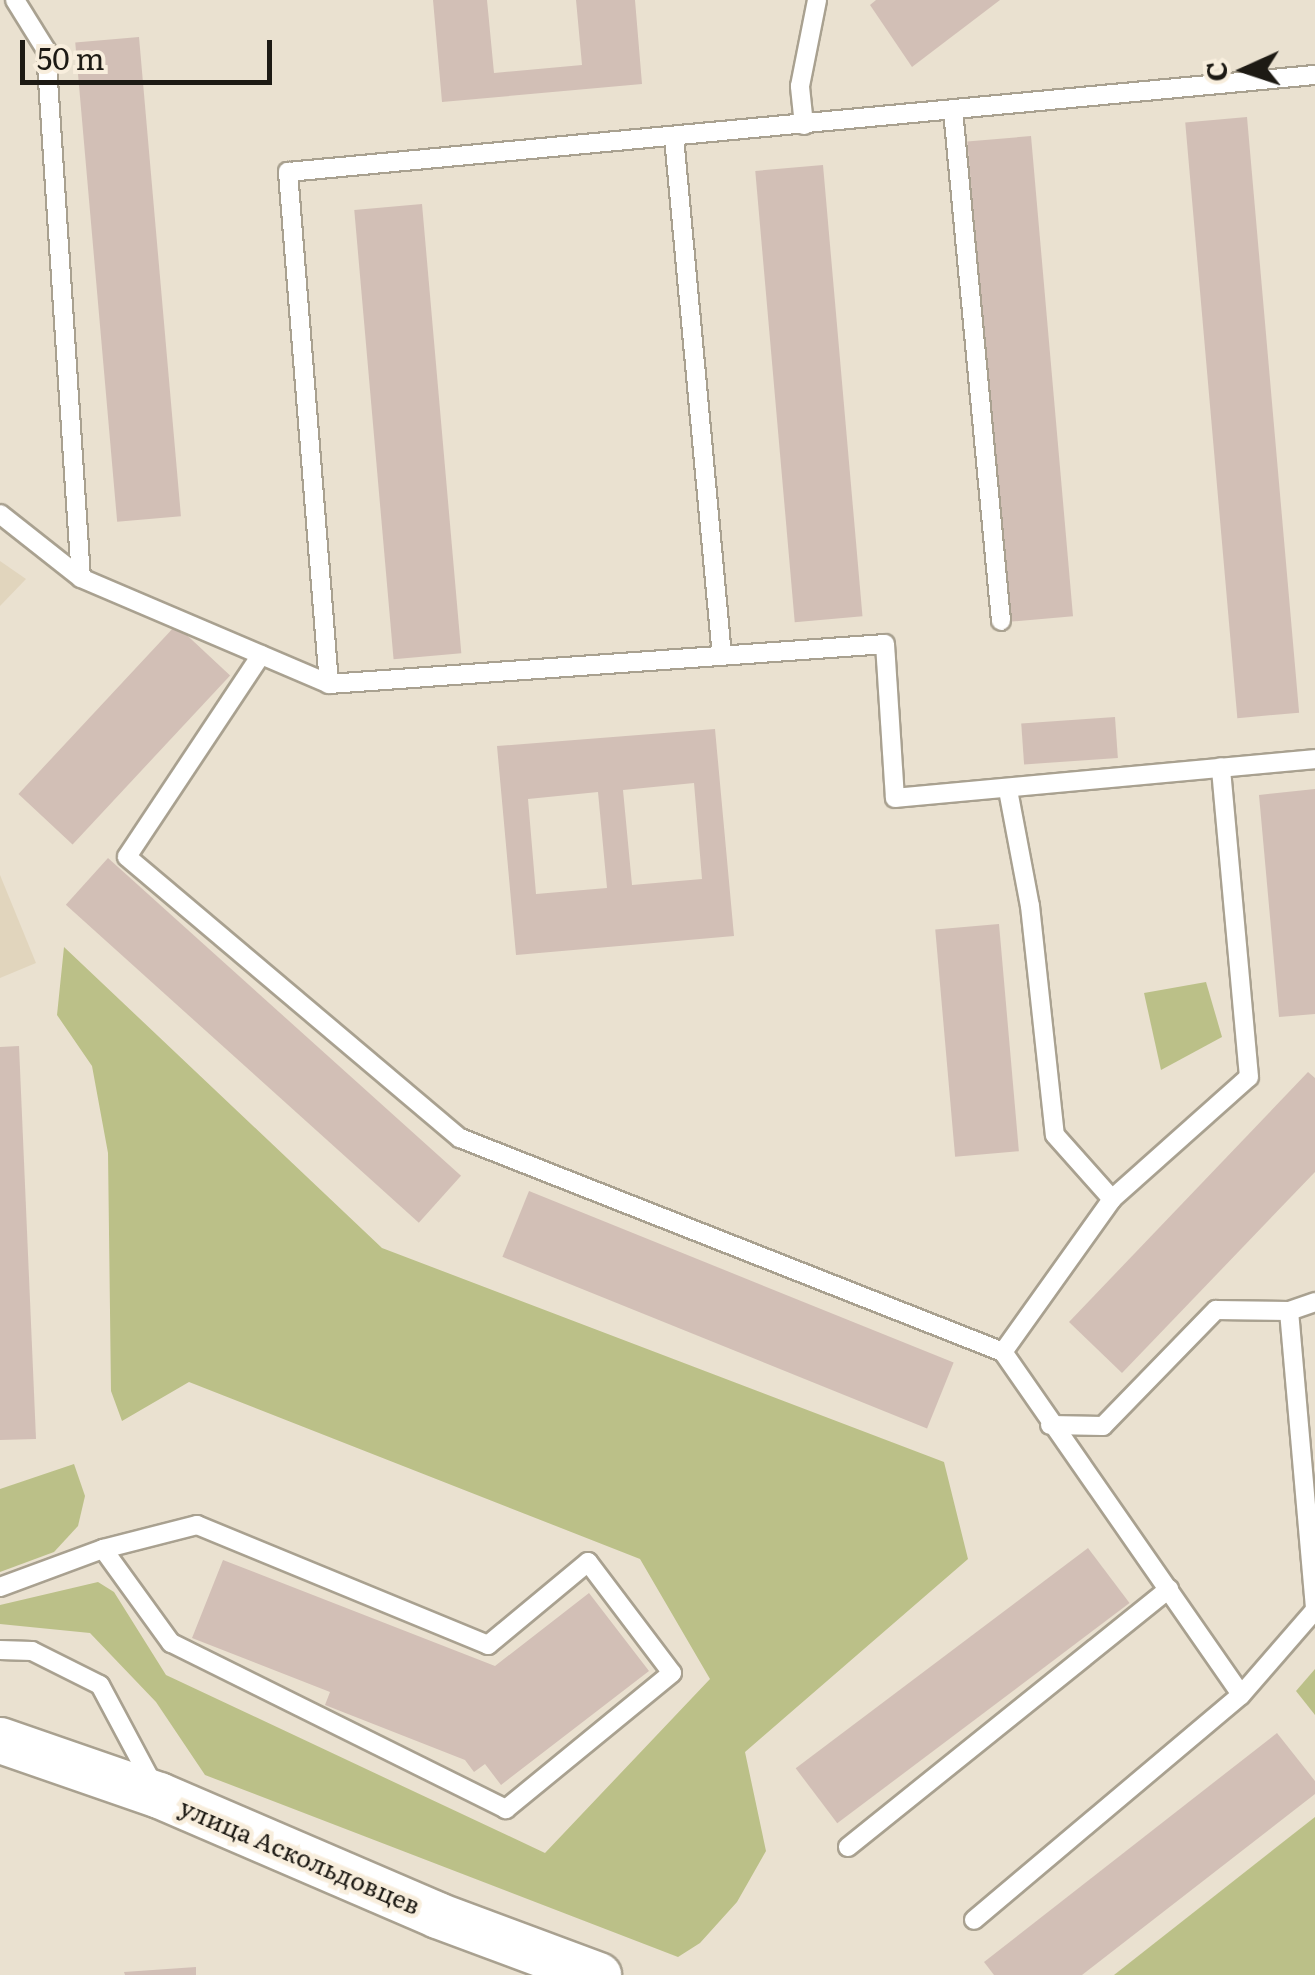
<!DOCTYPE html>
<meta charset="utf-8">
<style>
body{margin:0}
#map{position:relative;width:1315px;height:1975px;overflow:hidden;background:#eae1d0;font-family:Literata,serif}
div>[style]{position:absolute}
.built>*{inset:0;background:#e1d5bd}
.green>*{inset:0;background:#bbc088}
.building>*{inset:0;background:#d2bfb6;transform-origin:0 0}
.roads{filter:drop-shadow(2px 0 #a9a190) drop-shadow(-2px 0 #a9a190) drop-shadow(0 2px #a9a190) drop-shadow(0 -2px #a9a190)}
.service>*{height:18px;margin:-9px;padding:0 9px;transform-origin:9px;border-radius:9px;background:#fff}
.tertiary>*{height:45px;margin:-22.5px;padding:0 22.5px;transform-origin:22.5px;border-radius:22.5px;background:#fff}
span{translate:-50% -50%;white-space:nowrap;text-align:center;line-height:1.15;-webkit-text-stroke:9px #f8eedd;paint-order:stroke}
.street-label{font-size:25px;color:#1d1a14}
.north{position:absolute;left:1195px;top:20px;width:100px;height:100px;-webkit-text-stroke:8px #f8eedd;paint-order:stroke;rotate:267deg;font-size:28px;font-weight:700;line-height:40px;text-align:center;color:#1d1a14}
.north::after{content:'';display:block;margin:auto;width:35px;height:45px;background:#1d1a14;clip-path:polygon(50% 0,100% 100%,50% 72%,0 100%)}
.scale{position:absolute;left:20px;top:40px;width:252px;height:45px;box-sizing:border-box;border:5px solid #1d1a14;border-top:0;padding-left:12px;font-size:30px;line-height:35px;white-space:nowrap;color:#1d1a14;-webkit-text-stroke:8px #f8eedd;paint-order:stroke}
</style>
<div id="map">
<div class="built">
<div style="clip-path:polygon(0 561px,26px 579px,0 606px)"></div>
<div style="clip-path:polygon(0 875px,36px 963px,0 978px)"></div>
</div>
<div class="green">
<div style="clip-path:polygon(64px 947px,382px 1248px,944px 1462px,968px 1559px,745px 1752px,766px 1851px,737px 1902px,700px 1943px,678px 1957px,205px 1775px,156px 1702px,90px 1633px,0 1624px,0 1605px,98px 1582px,114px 1592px,166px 1675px,545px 1853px,710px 1679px,640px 1559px,189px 1382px,122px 1421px,111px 1391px,108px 1153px,92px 1066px,57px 1015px)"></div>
<div style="clip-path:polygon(1206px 982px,1222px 1037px,1161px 1070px,1144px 993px)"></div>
<div style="clip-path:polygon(74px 1464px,85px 1496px,78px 1526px,54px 1552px,0 1572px,0 1489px)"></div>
<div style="clip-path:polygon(1315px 1669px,1315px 1715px,1296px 1691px)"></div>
<div style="clip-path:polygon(1315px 1817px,1315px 1975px,1114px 1975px)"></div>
</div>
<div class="building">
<div style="clip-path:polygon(433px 0,487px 0,494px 73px,582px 65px,576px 0,635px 0,642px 84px,442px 102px)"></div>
<div style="clip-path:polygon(876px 0,1000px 0,912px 67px,870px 5px)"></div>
<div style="left:139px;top:37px;width:481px;height:64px;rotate:85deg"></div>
<div style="left:1247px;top:117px;width:598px;height:62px;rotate:85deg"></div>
<div style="left:1031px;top:136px;width:482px;height:64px;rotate:85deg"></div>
<div style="left:823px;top:165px;width:453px;height:68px;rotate:85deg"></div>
<div style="left:422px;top:204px;width:451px;height:68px;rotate:85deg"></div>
<div style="left:176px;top:625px;width:74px;height:231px;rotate:43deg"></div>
<div style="left:1115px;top:717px;width:41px;height:94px;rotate:86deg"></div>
<div style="clip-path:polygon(evenodd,715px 729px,734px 936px,516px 955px,497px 746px,715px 729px,694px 783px,702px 879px,632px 885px,623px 790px,694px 783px,715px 729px,598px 792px,607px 888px,536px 894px,528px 799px,598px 792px)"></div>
<div style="clip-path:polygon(1315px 789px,1315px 1014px,1279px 1017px,1259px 795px)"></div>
<div style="left:108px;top:858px;width:475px;height:63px;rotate:42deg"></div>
<div style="left:999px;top:924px;width:228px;height:64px;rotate:85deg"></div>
<div style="clip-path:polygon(19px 1046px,36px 1439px,0 1440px,0 1047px)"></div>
<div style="clip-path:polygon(1308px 1072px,1315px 1078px,1315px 1172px,1122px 1373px,1069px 1322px)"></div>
<div style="left:529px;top:1191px;width:458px;height:71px;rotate:22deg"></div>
<div style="left:1088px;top:1548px;width:69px;height:366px;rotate:53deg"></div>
<div style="clip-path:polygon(223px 1560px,495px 1666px,589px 1593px,649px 1671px,501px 1785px,485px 1764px,474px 1772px,465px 1760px,325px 1705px,330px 1692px,192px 1638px)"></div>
<div style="clip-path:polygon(1277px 1733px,1315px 1781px,1315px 1794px,1082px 1975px,994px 1975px,984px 1962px)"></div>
<div style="clip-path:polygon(196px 1967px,196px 1975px,125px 1975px,124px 1972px)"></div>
</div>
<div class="roads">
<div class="service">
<div style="left:15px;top:0;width:59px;rotate:58.2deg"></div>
<div style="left:46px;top:50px;width:529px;rotate:86.21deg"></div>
<div style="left:953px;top:110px;width:513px;rotate:84.63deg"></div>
<div style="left:804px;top:125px;width:39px;rotate:-96deg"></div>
<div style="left:800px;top:86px;width:88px;rotate:-78.8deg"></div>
<div style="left:674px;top:137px;width:521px;rotate:84.72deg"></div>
<div style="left:0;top:514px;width:103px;rotate:38.3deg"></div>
<div style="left:81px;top:578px;width:270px;rotate:23.1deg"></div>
<div style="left:329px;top:684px;width:557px;rotate:-4.11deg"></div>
<div style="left:885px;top:644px;width:154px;rotate:86.3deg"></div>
<div style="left:895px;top:798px;width:422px;rotate:-5.3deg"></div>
<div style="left:261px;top:655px;width:242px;rotate:123.6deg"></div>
<div style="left:127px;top:857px;width:436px;rotate:40.2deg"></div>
<div style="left:460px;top:1138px;width:584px;rotate:21.51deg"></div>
<div style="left:1003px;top:1352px;width:417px;rotate:55.2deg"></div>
<div style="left:1241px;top:1695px;width:349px;rotate:139.9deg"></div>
<div style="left:329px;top:684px;width:514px;rotate:-94.58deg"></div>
<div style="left:288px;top:172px;width:1032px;rotate:-5.4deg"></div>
<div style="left:1008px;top:790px;width:118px;rotate:79.3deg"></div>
<div style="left:1030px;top:906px;width:230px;rotate:83.8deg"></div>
<div style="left:1055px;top:1135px;width:86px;rotate:48.3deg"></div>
<div style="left:1289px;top:1311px;width:28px;rotate:-19deg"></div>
<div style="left:1003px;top:1352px;width:188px;rotate:-54.5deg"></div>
<div style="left:1112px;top:1199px;width:183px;rotate:-41.7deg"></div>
<div style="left:1249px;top:1077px;width:311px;rotate:-95.2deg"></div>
<div style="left:1050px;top:1425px;width:53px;rotate:1.1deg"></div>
<div style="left:1103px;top:1426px;width:162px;rotate:-45.8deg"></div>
<div style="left:1216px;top:1310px;width:73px;rotate:0.8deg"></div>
<div style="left:1289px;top:1311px;width:300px;rotate:85deg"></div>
<div style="left:1315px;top:1610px;width:113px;rotate:131deg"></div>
<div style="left:0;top:1587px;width:110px;rotate:-20.3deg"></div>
<div style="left:103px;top:1549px;width:97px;rotate:-14.3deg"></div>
<div style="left:197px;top:1525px;width:315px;rotate:22.4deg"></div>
<div style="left:488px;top:1645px;width:130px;rotate:-39.7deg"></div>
<div style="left:588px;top:1562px;width:139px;rotate:52.9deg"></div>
<div style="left:672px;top:1673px;width:215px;rotate:140.7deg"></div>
<div style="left:506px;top:1809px;width:374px;rotate:-153.6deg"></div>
<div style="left:171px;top:1643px;width:116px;rotate:-125.9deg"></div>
<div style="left:0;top:1650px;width:32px;rotate:2deg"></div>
<div style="left:32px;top:1651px;width:76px;rotate:26.6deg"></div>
<div style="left:100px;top:1685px;width:115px;rotate:61.9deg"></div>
<div style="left:848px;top:1847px;width:412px;rotate:-38.8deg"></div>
</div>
<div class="tertiary">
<div style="left:0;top:1740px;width:168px;rotate:19.1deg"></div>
<div style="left:159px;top:1795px;width:303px;rotate:23.3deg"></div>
<div style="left:437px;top:1915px;width:172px;rotate:20.4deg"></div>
</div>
</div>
<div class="street-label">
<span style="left:300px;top:1856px;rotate:23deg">улица Аскольдовцев</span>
</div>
<div class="north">С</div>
<div class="scale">50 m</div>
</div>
